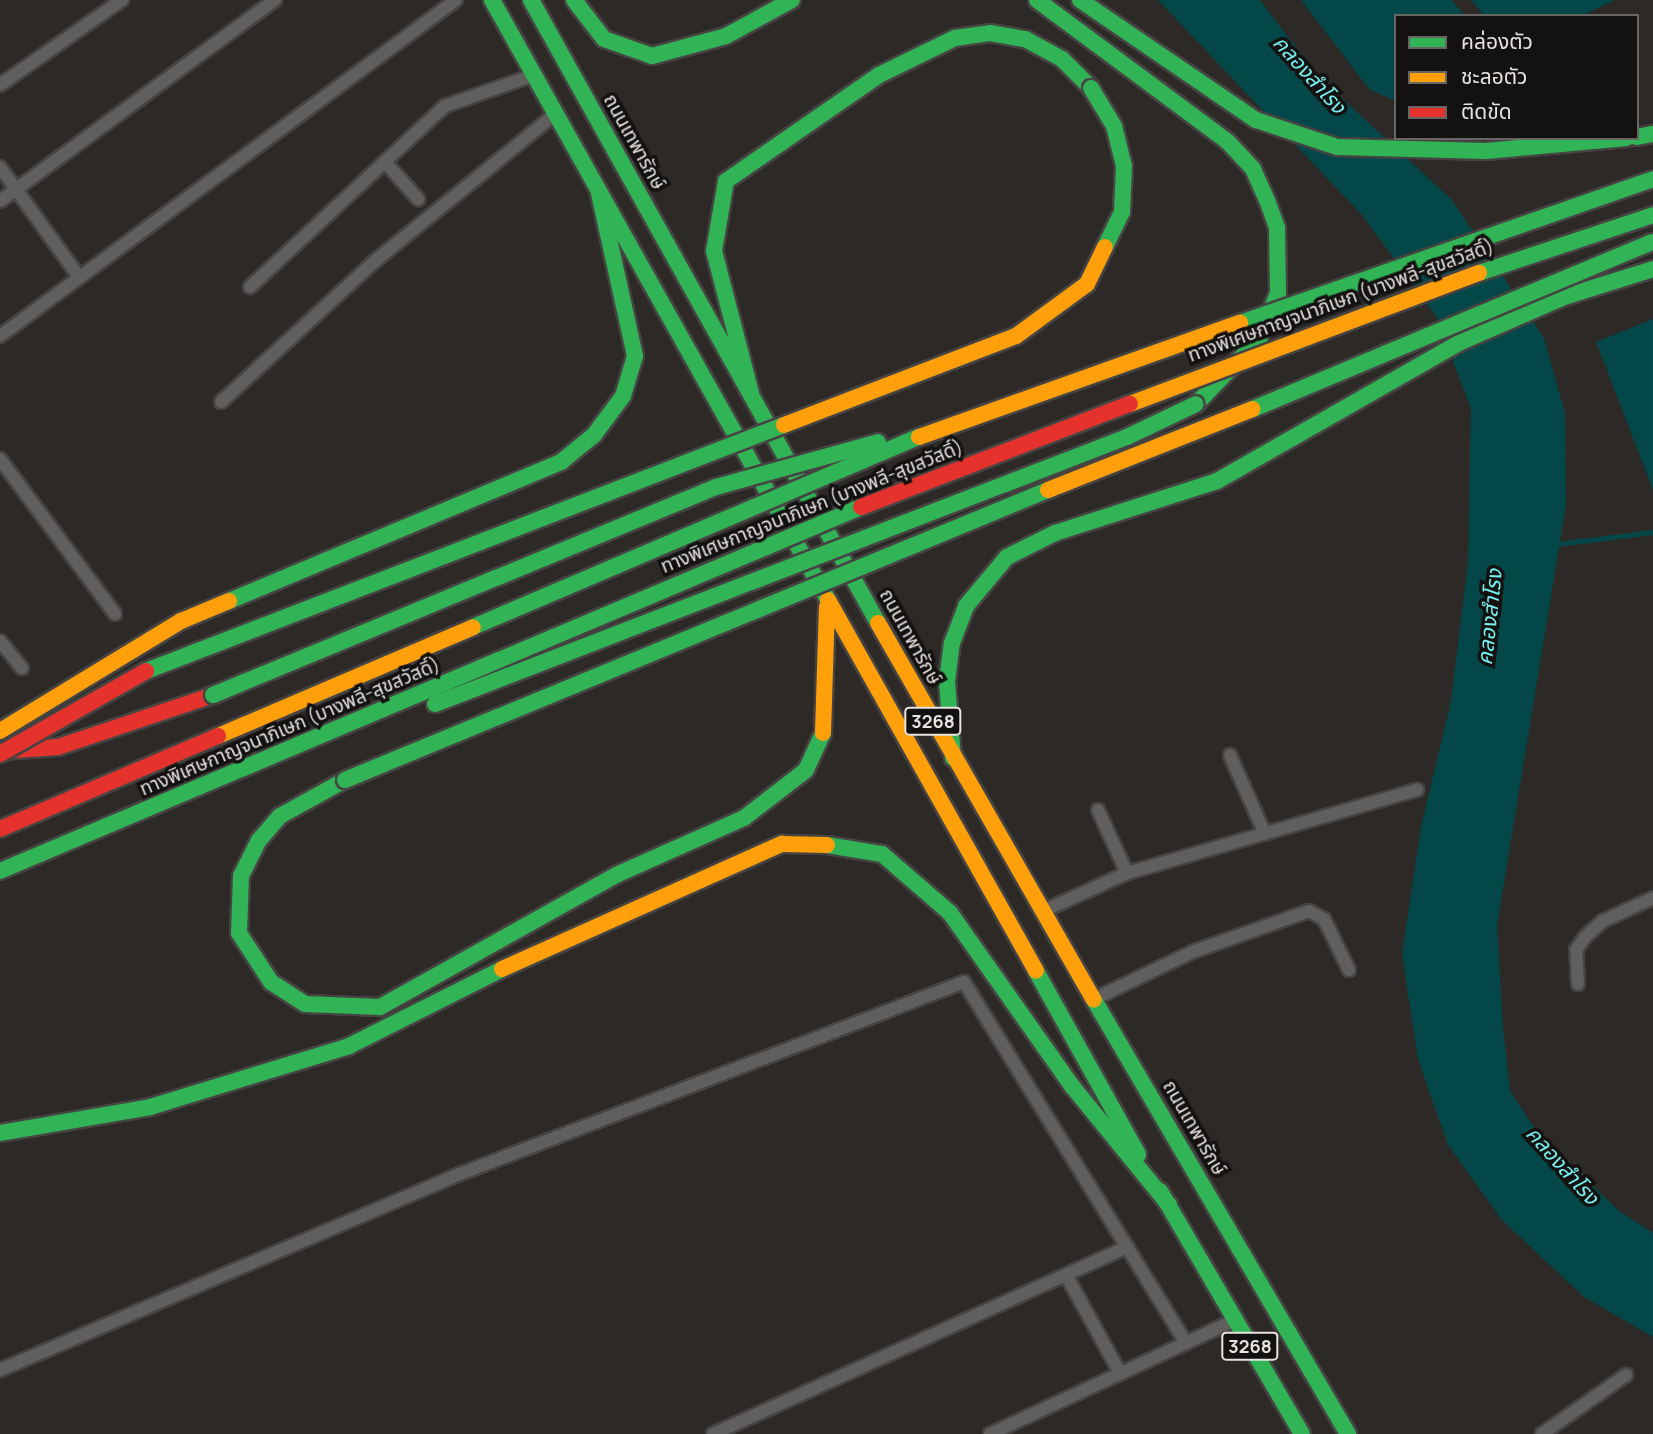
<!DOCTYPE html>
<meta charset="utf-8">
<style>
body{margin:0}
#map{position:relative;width:1653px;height:1434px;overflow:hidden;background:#2c2927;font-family:Manrope,"Noto Sans Thai",sans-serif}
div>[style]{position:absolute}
.water>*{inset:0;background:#044748}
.stream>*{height:4.5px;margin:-2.25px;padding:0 2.25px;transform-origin:2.25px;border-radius:2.25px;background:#044748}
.roads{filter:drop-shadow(2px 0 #464443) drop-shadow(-2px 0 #464443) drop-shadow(0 2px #464443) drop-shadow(0 -2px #464443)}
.street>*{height:12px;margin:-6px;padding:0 6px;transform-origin:6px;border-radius:6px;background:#615f5e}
.fast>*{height:16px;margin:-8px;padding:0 8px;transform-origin:8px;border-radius:8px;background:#30b455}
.slow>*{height:16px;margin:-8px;padding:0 8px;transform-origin:8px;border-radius:8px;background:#ff9f0a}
.jam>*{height:16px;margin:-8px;padding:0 8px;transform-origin:8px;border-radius:8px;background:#e5322d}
.bridges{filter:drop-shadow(2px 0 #464443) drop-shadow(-2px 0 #464443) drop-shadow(0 2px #464443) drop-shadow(0 -2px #464443)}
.fast-bridge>*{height:16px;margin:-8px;padding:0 8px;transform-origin:8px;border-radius:8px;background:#30b455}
.slow-bridge>*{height:16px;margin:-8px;padding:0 8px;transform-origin:8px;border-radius:8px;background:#ff9f0a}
.jam-bridge>*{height:16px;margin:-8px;padding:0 8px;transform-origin:8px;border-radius:8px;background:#e5322d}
span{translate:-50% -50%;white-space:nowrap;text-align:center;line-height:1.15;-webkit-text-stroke:7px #141211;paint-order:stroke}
.shield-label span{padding:2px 5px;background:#141211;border:2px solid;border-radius:5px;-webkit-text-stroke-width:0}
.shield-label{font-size:18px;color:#e6e3e1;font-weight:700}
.street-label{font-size:19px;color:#e6e3e1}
.water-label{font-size:21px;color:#75efef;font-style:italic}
.legend{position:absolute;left:1394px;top:14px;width:245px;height:126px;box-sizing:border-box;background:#141211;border:2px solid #686664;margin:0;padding:9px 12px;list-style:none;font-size:21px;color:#e6e3e1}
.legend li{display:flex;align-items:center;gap:14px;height:35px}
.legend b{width:35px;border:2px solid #686664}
</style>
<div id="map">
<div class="water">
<div style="clip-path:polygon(1158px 0,1260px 0,1317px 75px,1452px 200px,1544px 338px,1565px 413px,1566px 505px,1497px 925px,1503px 1028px,1510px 1091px,1535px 1129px,1619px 1211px,1653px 1233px,1653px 1337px,1584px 1297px,1502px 1220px,1448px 1145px,1418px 1059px,1402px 954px,1421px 827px,1451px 701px,1468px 562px,1471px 409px,1436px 316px,1362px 215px)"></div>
<div style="clip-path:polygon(1301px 0,1452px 0,1465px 16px,1396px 16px,1396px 101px,1370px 90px)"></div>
<div style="clip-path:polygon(1471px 0,1615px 0,1581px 16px,1484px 16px)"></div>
<div style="clip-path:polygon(1653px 319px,1653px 490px,1596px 342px)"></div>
</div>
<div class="stream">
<div style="left:1557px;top:544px;width:97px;rotate:-7.1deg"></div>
</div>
<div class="roads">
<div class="street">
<div style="left:0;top:85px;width:149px;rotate:-34.9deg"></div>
<div style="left:385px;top:162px;width:50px;rotate:48.3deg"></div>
<div style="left:0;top:167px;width:135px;rotate:54.3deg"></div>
<div style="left:0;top:201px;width:341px;rotate:-36.2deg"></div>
<div style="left:250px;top:287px;width:266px;rotate:-42.9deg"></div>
<div style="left:445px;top:106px;width:94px;rotate:-19.2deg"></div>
<div style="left:0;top:336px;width:566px;rotate:-36.38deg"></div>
<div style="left:221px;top:402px;width:209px;rotate:-42.5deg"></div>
<div style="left:375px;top:261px;width:232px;rotate:-39.2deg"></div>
<div style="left:0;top:459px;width:193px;rotate:53.4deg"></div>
<div style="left:0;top:641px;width:35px;rotate:51deg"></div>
<div style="left:1230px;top:755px;width:86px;rotate:66.1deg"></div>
<div style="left:1098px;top:810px;width:69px;rotate:65.3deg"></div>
<div style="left:1041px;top:912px;width:94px;rotate:-24.4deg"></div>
<div style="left:1127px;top:873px;width:302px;rotate:-16deg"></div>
<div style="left:1578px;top:984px;width:34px;rotate:-93deg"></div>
<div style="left:1576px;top:950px;width:16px;rotate:-55deg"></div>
<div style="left:1585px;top:937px;width:24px;rotate:-42deg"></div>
<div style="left:1603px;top:921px;width:55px;rotate:-24.7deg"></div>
<div style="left:1094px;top:999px;width:109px;rotate:-25.6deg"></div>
<div style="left:1192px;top:952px;width:124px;rotate:-19.3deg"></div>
<div style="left:1309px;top:911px;width:17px;rotate:28deg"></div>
<div style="left:1324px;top:919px;width:57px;rotate:63.9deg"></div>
<div style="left:1066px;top:1275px;width:112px;rotate:61.1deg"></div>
<div style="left:0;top:1370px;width:497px;rotate:-23.1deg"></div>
<div style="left:457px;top:1175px;width:542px;rotate:-20.84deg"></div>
<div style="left:964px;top:982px;width:424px;rotate:58.4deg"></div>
<div style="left:1186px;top:1343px;width:54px;rotate:-25.1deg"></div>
<div style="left:713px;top:1434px;width:455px;rotate:-24.3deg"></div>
<div style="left:990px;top:1434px;width:216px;rotate:-24.9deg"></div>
<div style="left:1542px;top:1434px;width:103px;rotate:-35.1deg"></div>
</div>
<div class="fast">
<div style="left:492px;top:0;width:688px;rotate:60.75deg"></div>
<div style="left:531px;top:0;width:713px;rotate:60.88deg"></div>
<div style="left:574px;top:0;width:49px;rotate:52.4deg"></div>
<div style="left:604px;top:39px;width:51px;rotate:19.5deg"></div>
<div style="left:652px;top:56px;width:77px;rotate:-15.1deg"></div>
<div style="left:726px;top:36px;width:75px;rotate:-28.6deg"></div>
<div style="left:1037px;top:0;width:238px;rotate:36.6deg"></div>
<div style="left:1228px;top:142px;width:37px;rotate:47deg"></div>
<div style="left:1253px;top:169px;width:34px;rotate:66deg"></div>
<div style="left:1267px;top:200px;width:30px;rotate:70deg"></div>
<div style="left:1277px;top:228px;width:65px;rotate:89.1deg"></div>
<div style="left:1278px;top:293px;width:50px;rotate:112.4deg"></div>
<div style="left:1259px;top:339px;width:91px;rotate:134.1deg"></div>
<div style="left:1080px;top:0;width:213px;rotate:34.3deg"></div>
<div style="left:1256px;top:120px;width:85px;rotate:18.4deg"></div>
<div style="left:1337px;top:147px;width:149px;rotate:1.5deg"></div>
<div style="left:1486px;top:151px;width:141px;rotate:-5.3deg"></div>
<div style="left:1637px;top:137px;width:16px;rotate:-11deg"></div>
<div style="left:751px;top:393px;width:147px;rotate:-104.6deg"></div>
<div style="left:714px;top:251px;width:71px;rotate:-80.3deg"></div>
<div style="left:726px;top:181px;width:186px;rotate:-34.7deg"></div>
<div style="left:879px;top:75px;width:85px;rotate:-26deg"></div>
<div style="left:955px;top:38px;width:35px;rotate:-8deg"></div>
<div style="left:990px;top:33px;width:36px;rotate:10deg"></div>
<div style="left:1025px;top:39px;width:42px;rotate:28.4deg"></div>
<div style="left:1062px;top:59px;width:41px;rotate:45deg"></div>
<div style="left:229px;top:601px;width:360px;rotate:-22.7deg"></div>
<div style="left:561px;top:462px;width:43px;rotate:-39.3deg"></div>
<div style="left:594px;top:435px;width:49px;rotate:-53.4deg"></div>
<div style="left:623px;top:396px;width:42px;rotate:-73.3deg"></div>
<div style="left:635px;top:356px;width:167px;rotate:-102.5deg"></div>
<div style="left:953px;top:758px;width:76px;rotate:-94.5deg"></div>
<div style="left:947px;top:682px;width:39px;rotate:-83deg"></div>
<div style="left:952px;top:643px;width:40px;rotate:-69deg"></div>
<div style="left:966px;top:606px;width:64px;rotate:-50.1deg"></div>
<div style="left:1007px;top:557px;width:54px;rotate:-26.6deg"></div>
<div style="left:1055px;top:533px;width:170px;rotate:-17.8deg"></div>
<div style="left:1217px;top:481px;width:281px;rotate:-29.7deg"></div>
<div style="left:1461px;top:342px;width:116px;rotate:-23.5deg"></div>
<div style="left:1567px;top:296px;width:90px;rotate:-17.4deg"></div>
<div style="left:345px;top:780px;width:74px;rotate:151deg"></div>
<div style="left:280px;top:816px;width:32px;rotate:131deg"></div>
<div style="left:259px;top:840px;width:40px;rotate:116.6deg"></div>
<div style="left:241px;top:876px;width:57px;rotate:92deg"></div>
<div style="left:239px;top:933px;width:59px;rotate:56.9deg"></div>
<div style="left:271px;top:982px;width:40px;rotate:32.9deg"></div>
<div style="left:305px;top:1004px;width:75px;rotate:2.3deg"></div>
<div style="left:380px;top:1007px;width:270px;rotate:-29.2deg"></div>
<div style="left:616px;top:875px;width:140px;rotate:-24deg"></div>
<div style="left:744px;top:818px;width:78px;rotate:-37.7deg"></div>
<div style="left:806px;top:770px;width:41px;rotate:-65.3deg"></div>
<div style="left:827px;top:845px;width:56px;rotate:9.3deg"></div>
<div style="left:882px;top:854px;width:90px;rotate:40.9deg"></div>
<div style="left:950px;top:913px;width:212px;rotate:54.8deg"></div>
<div style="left:1072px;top:1086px;width:154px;rotate:50.8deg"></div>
<div style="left:1036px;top:971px;width:210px;rotate:60.9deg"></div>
<div style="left:1094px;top:1000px;width:503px;rotate:59.66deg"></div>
<div style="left:0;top:1133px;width:152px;rotate:-9.8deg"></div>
<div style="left:150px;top:1107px;width:208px;rotate:-17deg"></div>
<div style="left:349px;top:1046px;width:171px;rotate:-26.7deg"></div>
<div style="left:1160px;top:1191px;width:281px;rotate:59.7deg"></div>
</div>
<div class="slow">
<div style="left:828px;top:600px;width:425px;rotate:60.7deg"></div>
<div style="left:878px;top:623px;width:434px;rotate:60.2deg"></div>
<div style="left:0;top:731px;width:212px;rotate:-31.3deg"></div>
<div style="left:181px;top:621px;width:52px;rotate:-22.6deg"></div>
<div style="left:823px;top:733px;width:126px;rotate:-88.2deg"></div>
<div style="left:502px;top:969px;width:307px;rotate:-24.1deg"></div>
<div style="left:782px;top:844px;width:45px;rotate:1.3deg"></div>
</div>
<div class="jam">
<div style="left:1px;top:751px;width:57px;rotate:-4deg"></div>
<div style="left:58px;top:747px;width:163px;rotate:-18.5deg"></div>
</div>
</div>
<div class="bridges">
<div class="fast-bridge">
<div style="left:1091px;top:88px;width:44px;rotate:58.8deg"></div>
<div style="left:1114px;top:126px;width:41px;rotate:76deg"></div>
<div style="left:1124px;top:166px;width:46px;rotate:92.5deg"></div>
<div style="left:1122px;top:212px;width:39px;rotate:116deg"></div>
<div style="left:1479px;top:273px;width:183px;rotate:-18.4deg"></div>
<div style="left:1240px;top:323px;width:437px;rotate:-19.2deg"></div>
<div style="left:1253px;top:409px;width:433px;rotate:-22.7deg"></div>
<div style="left:473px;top:627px;width:485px;rotate:-23.1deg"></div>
<div style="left:146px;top:671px;width:684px;rotate:-21.09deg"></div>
<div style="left:213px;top:695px;width:544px;rotate:-22.47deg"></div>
<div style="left:716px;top:487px;width:168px;rotate:-15.5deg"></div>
<div style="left:435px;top:704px;width:742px;rotate:-21.1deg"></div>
<div style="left:1127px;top:437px;width:76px;rotate:-25.6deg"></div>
<div style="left:345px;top:780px;width:760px;rotate:-22.42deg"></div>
<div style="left:0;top:871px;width:935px;rotate:-22.92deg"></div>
</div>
<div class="slow-bridge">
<div style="left:1130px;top:404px;width:373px;rotate:-20.6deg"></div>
<div style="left:784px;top:425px;width:248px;rotate:-21deg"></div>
<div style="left:1016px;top:336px;width:88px;rotate:-36.2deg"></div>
<div style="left:1087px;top:284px;width:41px;rotate:-64.1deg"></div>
<div style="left:919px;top:437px;width:341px;rotate:-19.6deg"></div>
<div style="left:1048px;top:490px;width:220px;rotate:-21.6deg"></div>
<div style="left:218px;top:736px;width:277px;rotate:-23.1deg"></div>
</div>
<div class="jam-bridge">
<div style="left:861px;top:507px;width:288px;rotate:-21deg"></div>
<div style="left:0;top:754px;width:168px;rotate:-29.6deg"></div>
<div style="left:0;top:829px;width:237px;rotate:-23.1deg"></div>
</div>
</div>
<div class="shield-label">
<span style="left:933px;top:721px">3268</span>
<span style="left:1250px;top:1346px">3268</span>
</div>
<div class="street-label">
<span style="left:634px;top:142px;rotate:61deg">ถนนเทพารักษ์</span>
<span style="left:1341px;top:301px;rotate:-20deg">ทางพิเศษกาญจนาภิเษก (บางพลี-สุขสวัสดิ์)</span>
<span style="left:812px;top:507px;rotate:-22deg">ทางพิเศษกาญจนาภิเษก (บางพลี-สุขสวัสดิ์)</span>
<span style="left:910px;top:637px;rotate:61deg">ถนนเทพารักษ์</span>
<span style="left:290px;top:727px;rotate:-23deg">ทางพิเศษกาญจนาภิเษก (บางพลี-สุขสวัสดิ์)</span>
<span style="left:1194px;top:1128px;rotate:60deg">ถนนเทพารักษ์</span>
</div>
<div class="water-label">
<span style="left:1310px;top:74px;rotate:48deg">คลองสำโรง</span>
<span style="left:1489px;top:617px;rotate:-84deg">คลองสำโรง</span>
<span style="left:1563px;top:1165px;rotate:48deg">คลองสำโรง</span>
</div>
<ul class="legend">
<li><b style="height:9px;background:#30b455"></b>คล่องตัว</li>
<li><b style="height:9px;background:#ff9f0a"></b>ชะลอตัว</li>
<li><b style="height:9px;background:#e5322d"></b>ติดขัด</li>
</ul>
</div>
